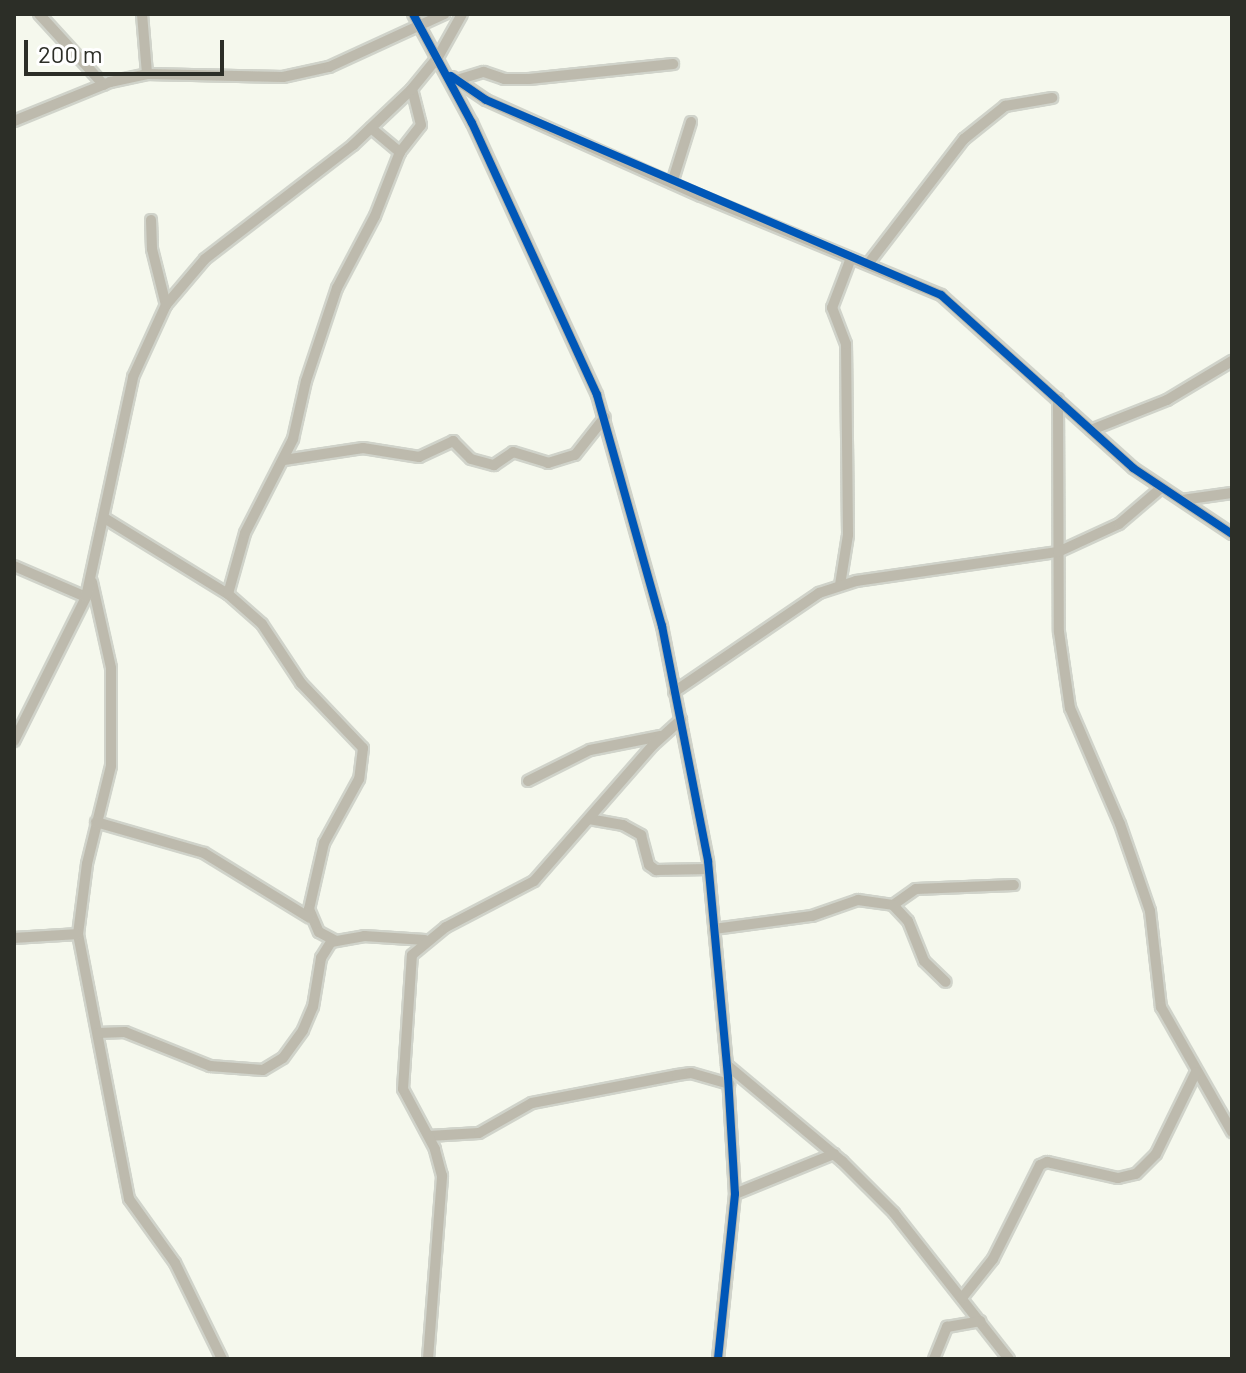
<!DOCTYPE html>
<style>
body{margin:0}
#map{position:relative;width:1246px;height:1373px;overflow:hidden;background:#f5f8ed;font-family:Barlow,sans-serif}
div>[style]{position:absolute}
.roads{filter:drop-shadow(2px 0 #d0d3ca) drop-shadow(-2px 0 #d0d3ca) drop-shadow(0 2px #d0d3ca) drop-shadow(0 -2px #d0d3ca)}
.minor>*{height:10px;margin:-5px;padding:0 5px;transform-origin:5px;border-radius:5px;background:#bdbaad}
.cycleway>*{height:8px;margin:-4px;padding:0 4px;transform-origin:4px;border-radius:4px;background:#0057b8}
span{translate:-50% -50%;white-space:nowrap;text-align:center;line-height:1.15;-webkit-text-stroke:7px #fff;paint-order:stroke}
.frame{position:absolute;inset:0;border:16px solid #2c2e27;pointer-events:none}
.scale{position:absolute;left:24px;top:40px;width:200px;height:36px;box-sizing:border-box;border:4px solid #2c2e27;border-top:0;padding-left:10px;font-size:24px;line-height:28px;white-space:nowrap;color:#2c2e27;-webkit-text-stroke:6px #fff;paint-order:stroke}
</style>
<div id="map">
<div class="roads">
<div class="minor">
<div style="left:39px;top:14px;width:96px;rotate:47.5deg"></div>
<div style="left:142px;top:14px;width:60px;rotate:85.2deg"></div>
<div style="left:413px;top:14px;width:124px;rotate:61.6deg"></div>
<div style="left:472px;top:123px;width:299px;rotate:65.3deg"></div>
<div style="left:597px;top:395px;width:240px;rotate:74.3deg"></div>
<div style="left:662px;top:626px;width:239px;rotate:78.9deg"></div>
<div style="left:708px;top:861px;width:217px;rotate:84.7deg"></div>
<div style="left:728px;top:1077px;width:117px;rotate:86.6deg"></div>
<div style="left:735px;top:1194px;width:166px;rotate:95.9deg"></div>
<div style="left:452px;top:77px;width:41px;rotate:34.1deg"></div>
<div style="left:486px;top:100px;width:235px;rotate:24.1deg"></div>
<div style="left:701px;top:196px;width:260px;rotate:22.4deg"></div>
<div style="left:941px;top:295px;width:258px;rotate:42deg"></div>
<div style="left:1133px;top:468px;width:119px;rotate:33.7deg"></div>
<div style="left:457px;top:80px;width:28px;rotate:-17deg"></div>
<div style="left:484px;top:72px;width:21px;rotate:19deg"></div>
<div style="left:504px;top:79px;width:25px"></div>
<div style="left:529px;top:79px;width:145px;rotate:-5.9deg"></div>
<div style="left:14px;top:121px;width:104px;rotate:-22.1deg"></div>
<div style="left:110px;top:82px;width:38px;rotate:-12deg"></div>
<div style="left:147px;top:74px;width:136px;rotate:1.3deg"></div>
<div style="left:283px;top:77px;width:47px;rotate:-12.3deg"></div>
<div style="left:329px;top:67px;width:127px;rotate:-24.7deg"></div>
<div style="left:371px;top:128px;width:38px;rotate:40deg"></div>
<div style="left:672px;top:183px;width:64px;rotate:-72.7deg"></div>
<div style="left:151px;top:220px;width:29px;rotate:88deg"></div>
<div style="left:152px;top:249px;width:58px;rotate:76deg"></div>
<div style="left:868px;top:264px;width:158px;rotate:-52.5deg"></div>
<div style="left:964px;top:139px;width:53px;rotate:-38.8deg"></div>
<div style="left:1005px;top:106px;width:48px;rotate:-9.7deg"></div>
<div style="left:1058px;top:399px;width:233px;rotate:89.8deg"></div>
<div style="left:1059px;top:632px;width:77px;rotate:81.8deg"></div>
<div style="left:1070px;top:708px;width:126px;rotate:66.7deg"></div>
<div style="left:1120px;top:824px;width:92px;rotate:71deg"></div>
<div style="left:1150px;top:911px;width:97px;rotate:83.5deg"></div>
<div style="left:1161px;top:1007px;width:144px;rotate:60.4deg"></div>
<div style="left:1091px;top:430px;width:82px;rotate:-21.5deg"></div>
<div style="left:1167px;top:400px;width:76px;rotate:-31deg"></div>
<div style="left:284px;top:460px;width:80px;rotate:-8.6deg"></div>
<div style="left:363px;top:448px;width:57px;rotate:9.1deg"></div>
<div style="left:419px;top:457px;width:38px;rotate:-25deg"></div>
<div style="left:453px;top:441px;width:25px;rotate:45deg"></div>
<div style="left:471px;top:459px;width:24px;rotate:15deg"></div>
<div style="left:494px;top:465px;width:23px;rotate:-34deg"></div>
<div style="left:513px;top:452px;width:37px;rotate:17deg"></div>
<div style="left:548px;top:463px;width:28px;rotate:-17deg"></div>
<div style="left:575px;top:455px;width:48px;rotate:-51.7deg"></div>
<div style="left:1182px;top:500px;width:50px;rotate:-8deg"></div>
<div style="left:106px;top:519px;width:143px;rotate:31.6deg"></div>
<div style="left:228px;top:594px;width:45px;rotate:41.4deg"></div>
<div style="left:262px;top:624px;width:71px;rotate:56.5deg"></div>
<div style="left:301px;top:683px;width:90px;rotate:46.4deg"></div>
<div style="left:363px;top:748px;width:31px;rotate:97deg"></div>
<div style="left:359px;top:779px;width:73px;rotate:118.7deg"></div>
<div style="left:324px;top:843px;width:68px;rotate:102.8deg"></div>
<div style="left:309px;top:909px;width:25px;rotate:67deg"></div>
<div style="left:319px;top:932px;width:17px;rotate:28deg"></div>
<div style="left:14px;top:566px;width:78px;rotate:23.3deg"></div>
<div style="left:92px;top:582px;width:88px;rotate:77.5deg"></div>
<div style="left:111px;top:668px;width:98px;rotate:90deg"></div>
<div style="left:111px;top:766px;width:101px;rotate:103.8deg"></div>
<div style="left:87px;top:864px;width:71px;rotate:97.3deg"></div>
<div style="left:78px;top:934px;width:270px;rotate:79.1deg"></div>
<div style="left:129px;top:1199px;width:79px;rotate:54.3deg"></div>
<div style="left:175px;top:1263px;width:107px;rotate:63.9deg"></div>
<div style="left:840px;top:585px;width:51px;rotate:-80.9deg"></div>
<div style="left:848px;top:535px;width:191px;rotate:-90.6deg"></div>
<div style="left:846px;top:344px;width:39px;rotate:-111deg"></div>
<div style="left:832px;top:308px;width:53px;rotate:-69.2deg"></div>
<div style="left:228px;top:594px;width:63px;rotate:-74.4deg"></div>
<div style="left:245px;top:533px;width:106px;rotate:-62.9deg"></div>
<div style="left:293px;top:439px;width:59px;rotate:-77.4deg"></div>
<div style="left:306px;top:381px;width:98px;rotate:-71.6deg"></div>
<div style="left:337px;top:288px;width:81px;rotate:-62.2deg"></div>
<div style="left:375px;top:216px;width:69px;rotate:-68.7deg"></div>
<div style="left:400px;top:152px;width:34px;rotate:-52deg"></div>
<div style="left:421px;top:125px;width:37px;rotate:-104deg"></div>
<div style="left:674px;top:692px;width:176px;rotate:-34.3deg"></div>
<div style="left:819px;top:593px;width:39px;rotate:-18deg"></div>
<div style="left:856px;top:581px;width:204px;rotate:-8.2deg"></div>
<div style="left:1058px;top:552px;width:67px;rotate:-24.7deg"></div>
<div style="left:1119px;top:524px;width:55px;rotate:-40.6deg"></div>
<div style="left:14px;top:741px;width:161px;rotate:-63.4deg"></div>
<div style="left:86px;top:597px;width:225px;rotate:-77.9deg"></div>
<div style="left:133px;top:377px;width:79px;rotate:-65.4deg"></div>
<div style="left:166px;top:305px;width:60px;rotate:-49.7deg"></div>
<div style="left:205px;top:259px;width:187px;rotate:-37.6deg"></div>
<div style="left:353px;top:145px;width:80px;rotate:-43.5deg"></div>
<div style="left:411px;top:90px;width:43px;rotate:-50.7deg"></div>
<div style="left:438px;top:57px;width:49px;rotate:-60.8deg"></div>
<div style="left:528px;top:781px;width:69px;rotate:-26.6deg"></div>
<div style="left:590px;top:750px;width:72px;rotate:-11.2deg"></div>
<div style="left:589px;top:819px;width:35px;rotate:10deg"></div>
<div style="left:623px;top:825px;width:21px;rotate:29deg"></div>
<div style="left:641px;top:835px;width:31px;rotate:75deg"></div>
<div style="left:649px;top:865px;width:9px;rotate:36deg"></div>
<div style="left:656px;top:870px;width:53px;rotate:-1.1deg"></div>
<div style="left:96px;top:822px;width:112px;rotate:16deg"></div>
<div style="left:204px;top:853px;width:124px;rotate:31.5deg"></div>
<div style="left:893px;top:905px;width:28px;rotate:-35deg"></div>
<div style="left:916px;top:889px;width:98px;rotate:-2.3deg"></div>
<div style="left:714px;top:929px;width:99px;rotate:-7.6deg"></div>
<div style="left:812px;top:916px;width:49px;rotate:-19.2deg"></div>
<div style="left:858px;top:900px;width:35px;rotate:8deg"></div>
<div style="left:893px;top:905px;width:22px;rotate:47deg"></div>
<div style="left:908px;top:921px;width:43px;rotate:68.2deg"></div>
<div style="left:924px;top:961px;width:30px;rotate:44deg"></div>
<div style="left:14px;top:938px;width:64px;rotate:-3.6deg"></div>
<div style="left:98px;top:1033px;width:27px;rotate:-2deg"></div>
<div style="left:125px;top:1032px;width:92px;rotate:21.8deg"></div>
<div style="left:210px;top:1066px;width:53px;rotate:4.3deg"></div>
<div style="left:263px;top:1070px;width:23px;rotate:-31deg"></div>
<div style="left:283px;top:1058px;width:34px;rotate:-54deg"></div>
<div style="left:303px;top:1030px;width:25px;rotate:-67deg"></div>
<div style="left:313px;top:1007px;width:50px;rotate:-80.7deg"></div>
<div style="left:321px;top:958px;width:19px;rotate:-58deg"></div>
<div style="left:331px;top:942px;width:34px;rotate:-10deg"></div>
<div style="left:364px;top:936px;width:61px;rotate:3.8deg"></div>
<div style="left:727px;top:1065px;width:150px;rotate:39.9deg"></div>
<div style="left:842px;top:1161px;width:74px;rotate:45deg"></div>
<div style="left:894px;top:1213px;width:186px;rotate:51.8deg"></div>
<div style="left:429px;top:1136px;width:50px;rotate:-3.4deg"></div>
<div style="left:479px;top:1133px;width:61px;rotate:-29.5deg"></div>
<div style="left:532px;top:1103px;width:148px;rotate:-10.9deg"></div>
<div style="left:677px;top:1075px;width:14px;rotate:-8deg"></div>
<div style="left:691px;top:1073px;width:40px;rotate:16deg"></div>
<div style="left:735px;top:1194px;width:107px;rotate:-22deg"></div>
<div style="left:962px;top:1298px;width:50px;rotate:-51.5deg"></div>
<div style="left:993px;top:1259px;width:105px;rotate:-63.4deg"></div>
<div style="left:1040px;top:1165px;width:8px;rotate:-23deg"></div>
<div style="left:1047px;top:1162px;width:73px;rotate:12.7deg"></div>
<div style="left:1118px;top:1178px;width:18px;rotate:-13deg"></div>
<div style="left:1136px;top:1174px;width:28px;rotate:-45deg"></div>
<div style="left:1156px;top:1154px;width:91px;rotate:-64deg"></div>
<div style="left:428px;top:1359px;width:184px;rotate:-85.6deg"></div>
<div style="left:442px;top:1176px;width:28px;rotate:-105deg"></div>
<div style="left:435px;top:1149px;width:68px;rotate:-118.1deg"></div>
<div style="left:403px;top:1089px;width:134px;rotate:-86.2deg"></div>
<div style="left:412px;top:955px;width:44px;rotate:-39.5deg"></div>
<div style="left:446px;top:927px;width:99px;rotate:-27.6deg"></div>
<div style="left:534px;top:881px;width:181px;rotate:-48.8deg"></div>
<div style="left:653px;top:745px;width:38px;rotate:-42deg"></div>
<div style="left:934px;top:1359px;width:35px;rotate:-68deg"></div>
<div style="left:947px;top:1327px;width:34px;rotate:-10deg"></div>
</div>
</div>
<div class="cycleway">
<div style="left:413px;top:14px;width:124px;rotate:61.6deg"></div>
<div style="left:472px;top:123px;width:299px;rotate:65.3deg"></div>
<div style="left:597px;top:395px;width:240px;rotate:74.3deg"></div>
<div style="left:662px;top:626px;width:239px;rotate:78.9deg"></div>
<div style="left:708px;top:861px;width:217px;rotate:84.7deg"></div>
<div style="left:728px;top:1077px;width:117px;rotate:86.6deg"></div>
<div style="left:735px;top:1194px;width:166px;rotate:95.9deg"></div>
<div style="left:451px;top:76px;width:42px;rotate:34.4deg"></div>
<div style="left:486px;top:100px;width:495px;rotate:23.2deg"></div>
<div style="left:941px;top:295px;width:258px;rotate:42deg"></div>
<div style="left:1133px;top:468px;width:119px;rotate:33.7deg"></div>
</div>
<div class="frame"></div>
<div class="scale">200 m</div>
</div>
